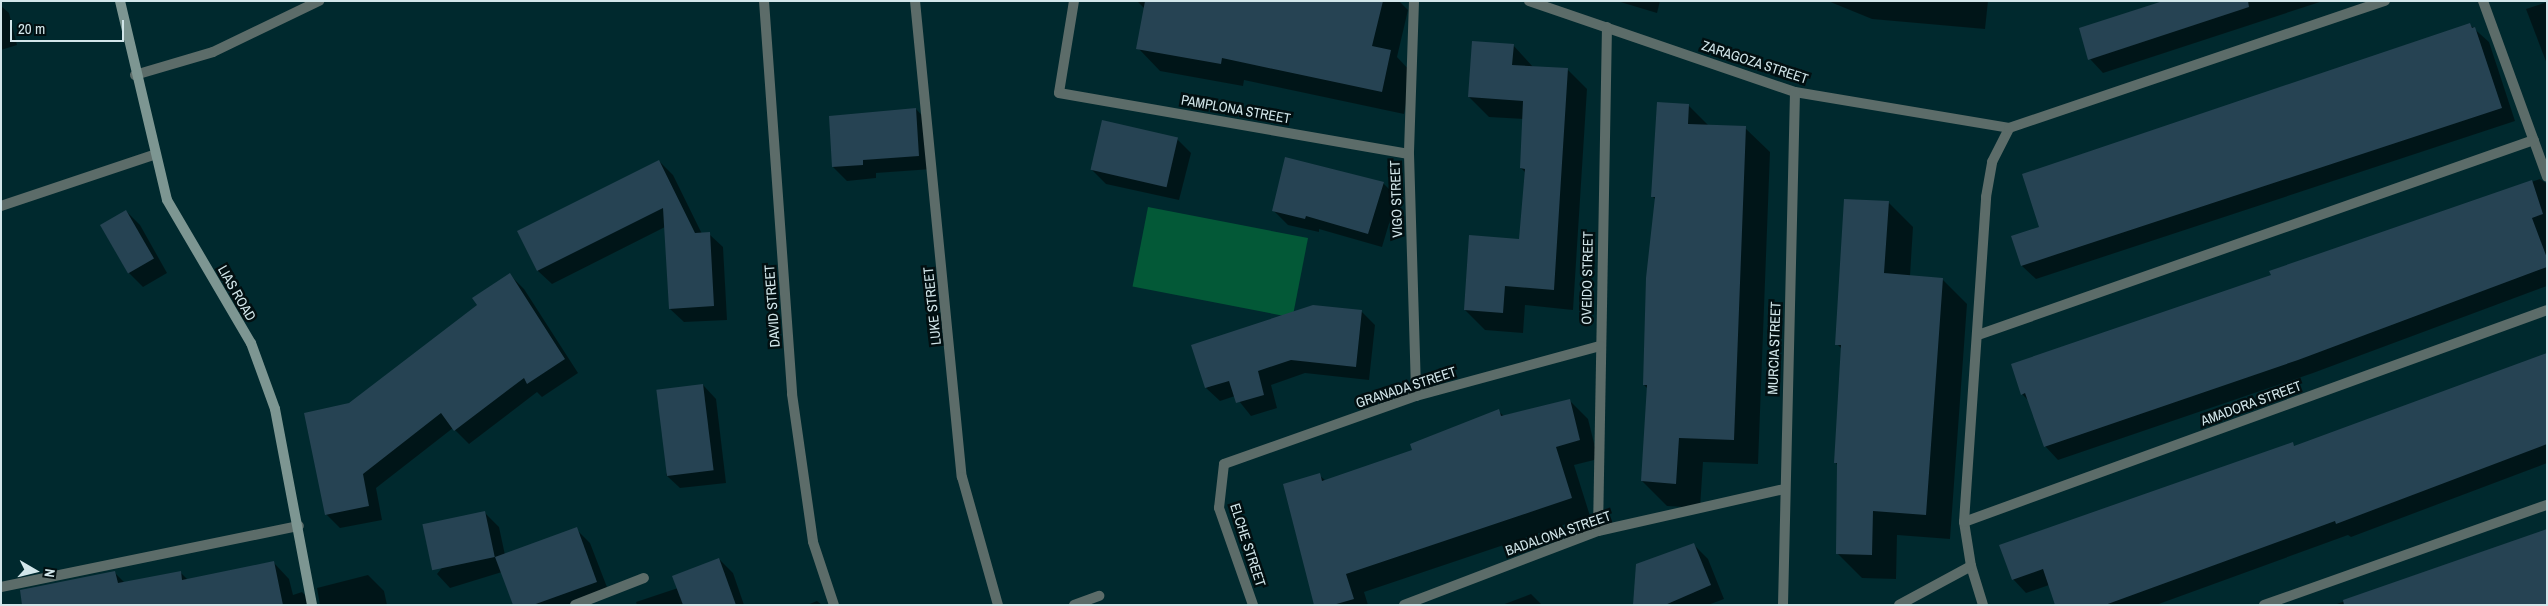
<!DOCTYPE html>
<style>
body{margin:0}
#map{position:relative;width:2548px;height:606px;overflow:hidden;background:#00292e;font-family:"Archivo Narrow",sans-serif}
div>[style]{position:absolute}
.green>*{inset:0;background:#035937;transform-origin:0 0}
.shadow>*{inset:0;background:#0007}
.building>*{inset:0;background:#264353;transform-origin:0 0}
.minor>*{height:10px;margin:-5px;padding:0 5px;transform-origin:5px;border-radius:5px;background:#5c6c69}
.secondary>*{height:10px;margin:-5px;padding:0 5px;transform-origin:5px;border-radius:5px;background:#7d9692}
span{translate:-50% -50%;white-space:nowrap;text-align:center;line-height:1.15;-webkit-text-stroke:5px #020f11;paint-order:stroke}
.street-label{font-size:14px;color:#d2e6ea}
.frame{position:absolute;inset:0;border:2px solid #d2e6ea;pointer-events:none}
.north{position:absolute;left:10px;top:546px;width:50px;height:50px;-webkit-text-stroke:4px #020f11;paint-order:stroke;rotate:98deg;font-size:14px;font-weight:700;line-height:20px;text-align:center;color:#d2e6ea}
.north::after{content:'';display:block;margin:auto;width:18px;height:22px;background:#d2e6ea;clip-path:polygon(50% 0,100% 100%,50% 72%,0 100%)}
.scale{position:absolute;left:10px;top:20px;width:114px;height:22px;box-sizing:border-box;border:2px solid #d2e6ea;border-top:0;padding-left:6px;font-size:15px;line-height:18px;white-space:nowrap;color:#d2e6ea;-webkit-text-stroke:4px #020f11;paint-order:stroke}
</style>
<div id="map">
<div class="green">
<div style="left:1148px;top:207px;width:163px;height:81px;rotate:11deg"></div>
</div>
<div class="shadow">
<div style="clip-path:polygon(1137px 1px,1399px 1px,1408px 10px,1397px 57px,1412px 73px,1404px 114px,1244px 80px,1243px 86px,1160px 71px,1138px 48px,1145px 9px)"></div>
<div style="clip-path:polygon(1617px 1px,1660px 1px,1657px 13px)"></div>
<div style="clip-path:polygon(1828px 1px,1988px 1px,1985px 29px,1872px 19px)"></div>
<div style="clip-path:polygon(2167px 1px,2323px 1px,2103px 73px,2090px 59px)"></div>
<div style="clip-path:polygon(2547px 2px,2547px 64px,2526px 9px)"></div>
<div style="clip-path:polygon(1px 6px,9px 13px,17px 45px,1px 50px)"></div>
<div style="clip-path:polygon(2470px 25px,2489px 42px,2515px 121px,2036px 279px,2022px 266px,2013px 237px,2041px 227px)"></div>
<div style="clip-path:polygon(1513px 45px,1533px 67px,1567px 69px,1587px 89px,1573px 310px,1525px 305px,1523px 333px,1485px 330px,1465px 310px,1520px 241px,1526px 173px,1521px 168px,1524px 119px,1489px 117px,1469px 97px)"></div>
<div style="clip-path:polygon(1688px 105px,1709px 126px,1745px 128px,1770px 152px,1758px 464px,1703px 462px,1700px 508px,1667px 506px,1642px 481px,1648px 389px,1644px 385px,1656px 200px,1652px 196px)"></div>
<div style="clip-path:polygon(916px 109px,929px 123px,932px 169px,876px 173px,876px 178px,847px 181px,833px 167px)"></div>
<div style="clip-path:polygon(1177px 139px,1191px 153px,1179px 200px,1106px 184px,1092px 170px)"></div>
<div style="clip-path:polygon(659px 161px,673px 175px,702px 234px,709px 234px,723px 247px,727px 320px,684px 322px,670px 309px,665px 227px,552px 284px,538px 271px,519px 231px)"></div>
<div style="clip-path:polygon(2540px 179px,2547px 184px,2547px 286px,2313px 373px,2058px 460px,2045px 446px,2029px 401px,2022px 394px,2272px 276px,2271px 272px)"></div>
<div style="clip-path:polygon(1383px 183px,1397px 197px,1382px 247px,1319px 229px,1319px 232px,1288px 225px,1274px 211px)"></div>
<div style="clip-path:polygon(1888px 202px,1913px 227px,1910px 276px,1942px 279px,1967px 304px,1950px 539px,1897px 535px,1896px 579px,1862px 578px,1837px 553px,1838px 466px,1835px 462px,1842px 349px,1837px 344px)"></div>
<div style="clip-path:polygon(126px 211px,140px 225px,167px 273px,143px 287px,129px 273px)"></div>
<div style="clip-path:polygon(510px 275px,524px 289px,578px 373px,542px 397px,537px 392px,469px 444px,453px 428px,376px 488px,382px 520px,340px 528px,326px 514px,350px 405px,478px 305px)"></div>
<div style="clip-path:polygon(1361px 311px,1375px 325px,1369px 380px,1305px 373px,1271px 385px,1277px 408px,1251px 416px,1235px 396px,1220px 401px,1206px 388px)"></div>
<div style="clip-path:polygon(2547px 355px,2547px 463px,2351px 537px,2348px 535px,2156px 605px,2056px 605px,2049px 585px,2026px 593px,2013px 579px,2292px 444px,2295px 447px)"></div>
<div style="clip-path:polygon(703px 385px,716px 399px,726px 483px,680px 488px,666px 475px)"></div>
<div style="clip-path:polygon(1569px 400px,1588px 419px,1598px 459px,1574px 465px,1590px 516px,1364px 592px,1368px 605px,1315px 605px,1319px 475px,1326px 481px,1414px 450px,1498px 411px,1504px 416px)"></div>
<div style="clip-path:polygon(485px 513px,499px 527px,505px 555px,576px 529px,590px 543px,610px 595px,584px 605px,514px 605px,502px 572px,450px 588px,437px 574px)"></div>
<div style="clip-path:polygon(2547px 530px,2547px 605px,2334px 605px)"></div>
<div style="clip-path:polygon(1694px 545px,1708px 559px,1724px 599px,1708px 605px,1634px 605px)"></div>
<div style="clip-path:polygon(719px 559px,733px 573px,744px 605px,637px 605px,636px 602px,678px 588px)"></div>
<div style="clip-path:polygon(274px 563px,289px 579px,293px 595px,302px 592px,314px 605px,43px 605px,115px 573px,125px 583px,180px 572px,188px 580px)"></div>
<div style="clip-path:polygon(368px 575px,384px 591px,387px 605px,320px 605px,317px 588px)"></div>
<div style="clip-path:polygon(1531px 594px,1542px 605px,1502px 605px)"></div>
<div style="clip-path:polygon(817px 601px,822px 605px,807px 605px)"></div>
</div>
<div class="building">
<div style="clip-path:polygon(1145px 1px,1383px 1px,1372px 46px,1391px 50px,1382px 92px,1222px 58px,1221px 64px,1136px 49px)"></div>
<div style="clip-path:polygon(2163px 1px,2248px 1px,2249px 7px,2088px 60px,2079px 28px)"></div>
<div style="clip-path:polygon(2470px 23px,2472px 28px,2475px 27px,2502px 108px,2021px 266px,2011px 236px,2039px 227px,2022px 174px)"></div>
<div style="clip-path:polygon(1472px 41px,1514px 44px,1512px 65px,1568px 68px,1554px 290px,1505px 286px,1503px 313px,1464px 310px,1469px 235px,1519px 239px,1525px 169px,1520px 168px,1523px 101px,1468px 97px)"></div>
<div style="clip-path:polygon(1657px 102px,1689px 104px,1688px 124px,1746px 126px,1734px 440px,1679px 438px,1676px 484px,1641px 481px,1647px 385px,1643px 385px,1646px 278px,1655px 197px,1651px 197px)"></div>
<div style="clip-path:polygon(916px 108px,919px 156px,863px 160px,863px 165px,832px 167px,829px 116px)"></div>
<div style="left:1102px;top:120px;width:78px;height:51px;rotate:13deg"></div>
<div style="clip-path:polygon(1285px 157px,1384px 182px,1368px 234px,1306px 216px,1305px 219px,1272px 211px)"></div>
<div style="clip-path:polygon(659px 160px,695px 233px,710px 232px,714px 306px,669px 309px,663px 208px,537px 271px,517px 231px)"></div>
<div style="clip-path:polygon(2532px 180px,2543px 214px,2532px 218px,2547px 258px,2547px 267px,2298px 360px,2044px 447px,2025px 393px,2021px 395px,2011px 364px,2271px 275px,2269px 271px)"></div>
<div style="clip-path:polygon(1844px 199px,1889px 201px,1884px 273px,1943px 278px,1926px 515px,1873px 511px,1872px 555px,1836px 554px,1837px 463px,1834px 463px,1841px 345px,1835px 345px)"></div>
<div style="left:126px;top:210px;width:56px;height:30px;rotate:60deg"></div>
<div style="clip-path:polygon(510px 273px,565px 359px,527px 384px,524px 378px,454px 431px,441px 413px,363px 474px,369px 506px,325px 515px,304px 413px,349px 403px,477px 305px,472px 298px)"></div>
<div style="clip-path:polygon(1313px 305px,1362px 310px,1356px 367px,1291px 360px,1258px 371px,1264px 395px,1236px 403px,1229px 381px,1205px 388px,1191px 345px)"></div>
<div style="clip-path:polygon(2547px 353px,2547px 444px,2336px 524px,2335px 521px,2105px 605px,2055px 605px,2043px 569px,2012px 580px,1999px 545px,2293px 442px,2294px 446px)"></div>
<div style="left:703px;top:384px;width:87px;height:47px;rotate:83deg"></div>
<div style="clip-path:polygon(1570px 399px,1580px 440px,1556px 447px,1572px 498px,1346px 574px,1354px 599px,1333px 605px,1314px 605px,1283px 484px,1320px 473px,1322px 481px,1412px 450px,1410px 444px,1499px 409px,1501px 416px)"></div>
<div style="left:485px;top:511px;width:47px;height:64px;rotate:78deg"></div>
<div style="clip-path:polygon(577px 527px,597px 582px,533px 605px,513px 605px,495px 557px)"></div>
<div style="clip-path:polygon(2547px 529px,2547px 605px,2344px 605px,2343px 600px)"></div>
<div style="clip-path:polygon(1694px 543px,1711px 585px,1665px 605px,1633px 605px,1636px 564px)"></div>
<div style="clip-path:polygon(719px 558px,736px 605px,683px 605px,672px 576px)"></div>
<div style="clip-path:polygon(274px 561px,283px 605px,22px 605px,20px 590px,115px 571px,118px 583px,181px 571px,182px 580px)"></div>
</div>
<div class="minor">
<div style="left:764px;top:1px;width:394px;rotate:85.9deg"></div>
<div style="left:792px;top:394px;width:149px;rotate:81.9deg"></div>
<div style="left:813px;top:542px;width:66px;rotate:71.6deg"></div>
<div style="left:915px;top:1px;width:478px;rotate:84.4deg"></div>
<div style="left:962px;top:477px;width:133px;rotate:74.3deg"></div>
<div style="left:1074px;top:1px;width:93px;rotate:99.3deg"></div>
<div style="left:1059px;top:93px;width:355px;rotate:9.9deg"></div>
<div style="left:1414px;top:1px;width:153px;rotate:91.9deg"></div>
<div style="left:1409px;top:154px;width:242px;rotate:88.3deg"></div>
<div style="left:1529px;top:1px;width:281px;rotate:18.9deg"></div>
<div style="left:1795px;top:92px;width:217px;rotate:9.5deg"></div>
<div style="left:2483px;top:1px;width:187px;rotate:70deg"></div>
<div style="left:135px;top:75px;width:81px;rotate:-16.4deg"></div>
<div style="left:213px;top:52px;width:118px;rotate:-25.7deg"></div>
<div style="left:1px;top:206px;width:163px;rotate:-18.5deg"></div>
<div style="left:1978px;top:335px;width:589px;rotate:-19.33deg"></div>
<div style="left:1964px;top:522px;width:620px;rotate:-19.98deg"></div>
<div style="left:1598px;top:531px;width:504px;rotate:-88.98deg"></div>
<div style="left:1px;top:587px;width:304px;rotate:-11.6deg"></div>
<div style="left:575px;top:605px;width:74px;rotate:-21.4deg"></div>
<div style="left:1074px;top:605px;width:27px;rotate:-20deg"></div>
<div style="left:1253px;top:605px;width:103px;rotate:-109.3deg"></div>
<div style="left:1219px;top:508px;width:44px;rotate:-83.5deg"></div>
<div style="left:1224px;top:464px;width:204px;rotate:-19.5deg"></div>
<div style="left:1416px;top:396px;width:191px;rotate:-15.2deg"></div>
<div style="left:1404px;top:605px;width:208px;rotate:-20.9deg"></div>
<div style="left:1598px;top:531px;width:191px;rotate:-12.7deg"></div>
<div style="left:1783px;top:605px;width:513px;rotate:-88.66deg"></div>
<div style="left:1899px;top:605px;width:82px;rotate:-28.4deg"></div>
<div style="left:1983px;top:605px;width:41px;rotate:-107.1deg"></div>
<div style="left:1971px;top:566px;width:45px;rotate:-99deg"></div>
<div style="left:1964px;top:522px;width:326px;rotate:-86.1deg"></div>
<div style="left:1986px;top:197px;width:36px;rotate:-80deg"></div>
<div style="left:1992px;top:162px;width:38px;rotate:-63deg"></div>
<div style="left:2009px;top:128px;width:397px;rotate:-18.7deg"></div>
<div style="left:2264px;top:605px;width:300px;rotate:-19.5deg"></div>
</div>
<div class="secondary">
<div style="left:120px;top:1px;width:204px;rotate:76.7deg"></div>
<div style="left:167px;top:200px;width:166px;rotate:59.6deg"></div>
<div style="left:251px;top:343px;width:70px;rotate:70deg"></div>
<div style="left:275px;top:409px;width:199px;rotate:79.3deg"></div>
</div>
<div class="street-label">
<span style="left:1755px;top:62px;rotate:18deg">ZARAGOZA STREET</span>
<span style="left:1236px;top:109px;rotate:10deg">PAMPLONA STREET</span>
<span style="left:1396px;top:199px;rotate:-92deg">VIGO STREET</span>
<span style="left:1587px;top:278px;rotate:-89deg">OVEIDO STREET</span>
<span style="left:237px;top:293px;rotate:60deg">LIAS ROAD</span>
<span style="left:772px;top:306px;rotate:-94deg">DAVID STREET</span>
<span style="left:932px;top:306px;rotate:-96deg">LUKE STREET</span>
<span style="left:1774px;top:348px;rotate:-88deg">MURCIA STREET</span>
<span style="left:1406px;top:387px;rotate:-18deg">GRANADA STREET</span>
<span style="left:2251px;top:403px;rotate:-20deg">AMADORA STREET</span>
<span style="left:1558px;top:533px;rotate:-19deg">BADALONA STREET</span>
<span style="left:1248px;top:545px;rotate:72deg">ELCHE STREET</span>
</div>
<div class="frame"></div>
<div class="north">N</div>
<div class="scale">20 m</div>
</div>
